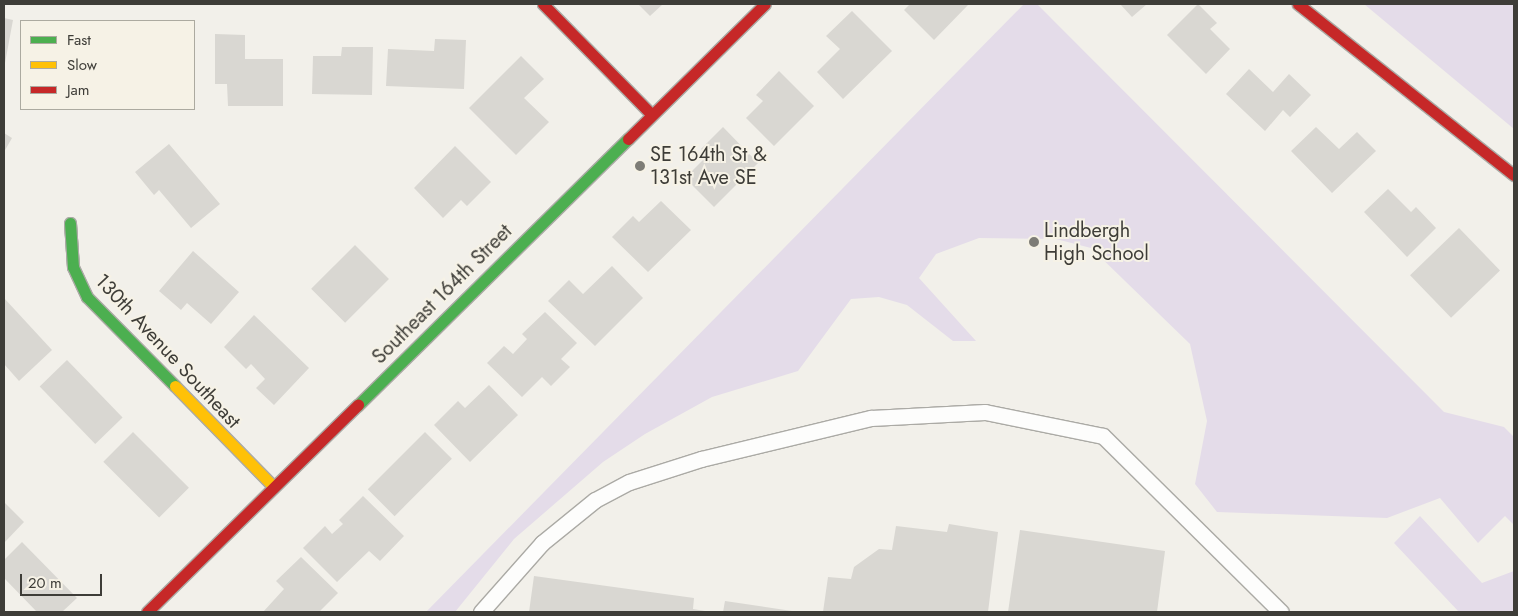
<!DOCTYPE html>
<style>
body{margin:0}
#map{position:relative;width:1518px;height:616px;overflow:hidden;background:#f2f0ea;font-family:Jost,sans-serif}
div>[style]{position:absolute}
.green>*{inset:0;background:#e4dce9}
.building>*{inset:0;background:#d9d7d2;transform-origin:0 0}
.roads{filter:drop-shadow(1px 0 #abaaa5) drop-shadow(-1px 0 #abaaa5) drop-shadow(0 1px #abaaa5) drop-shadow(0 -1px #abaaa5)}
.lane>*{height:15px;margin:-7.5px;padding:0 7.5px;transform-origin:7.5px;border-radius:7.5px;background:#fdfdfc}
.fast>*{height:11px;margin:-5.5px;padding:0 5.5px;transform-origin:5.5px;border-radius:5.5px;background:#4caf50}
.slow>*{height:11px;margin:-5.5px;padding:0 5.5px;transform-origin:5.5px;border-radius:5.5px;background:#ffc107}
.jam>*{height:11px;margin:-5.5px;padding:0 5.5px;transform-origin:5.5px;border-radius:5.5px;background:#c62828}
.dots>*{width:14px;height:14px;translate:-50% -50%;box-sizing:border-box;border:2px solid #f6f2e6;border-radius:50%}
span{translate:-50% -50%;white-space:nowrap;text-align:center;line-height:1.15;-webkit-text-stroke:4px #f6f2e6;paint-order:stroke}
.poi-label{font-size:20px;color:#3e3d38}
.left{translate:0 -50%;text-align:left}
.street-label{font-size:20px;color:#3e3d38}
.frame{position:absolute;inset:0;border:5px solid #3e3d38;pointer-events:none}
.legend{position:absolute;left:20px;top:20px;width:175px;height:90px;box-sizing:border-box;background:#f6f2e6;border:1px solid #acaaa0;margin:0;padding:6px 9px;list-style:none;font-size:15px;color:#3e3d38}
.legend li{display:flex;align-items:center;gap:10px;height:25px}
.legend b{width:25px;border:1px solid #acaaa0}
.scale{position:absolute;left:20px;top:574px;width:82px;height:22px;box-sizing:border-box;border:2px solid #3e3d38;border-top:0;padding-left:6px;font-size:15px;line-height:18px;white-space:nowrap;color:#3e3d38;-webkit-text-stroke:4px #f6f2e6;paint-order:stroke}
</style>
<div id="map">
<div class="green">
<div style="clip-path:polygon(1024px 4px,1037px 4px,1444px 412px,1504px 427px,1514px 437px,1514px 525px,1505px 516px,1478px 543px,1440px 498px,1387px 518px,1217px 512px,1195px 484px,1207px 421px,1190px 344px,1091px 248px,1056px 239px,979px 238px,936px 254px,919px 278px,976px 341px,953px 341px,907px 305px,879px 297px,851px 299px,798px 371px,712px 397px,645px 434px,603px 462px,514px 539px,455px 612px,426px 612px)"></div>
<div style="clip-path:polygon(1364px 4px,1514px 4px,1514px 129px)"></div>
<div style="clip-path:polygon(1420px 516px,1482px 583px,1514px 571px,1514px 612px,1459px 612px,1394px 543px)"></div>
</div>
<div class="building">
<div style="clip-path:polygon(638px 4px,663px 4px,650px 16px)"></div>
<div style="clip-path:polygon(910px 4px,969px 4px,934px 40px,904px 10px)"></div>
<div style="clip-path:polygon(1120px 4px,1147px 4px,1132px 17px)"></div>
<div style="clip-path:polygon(1198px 4px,1217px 23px,1210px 29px,1230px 49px,1206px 74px,1167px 35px)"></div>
<div style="clip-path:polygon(852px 11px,892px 51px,843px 99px,817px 72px,840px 49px,826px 36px)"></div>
<div style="clip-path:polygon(4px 18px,13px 20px,5px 63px,4px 63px)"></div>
<div style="clip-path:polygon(215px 34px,245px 35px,245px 59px,283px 59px,283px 106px,228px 106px,227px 84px,215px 84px)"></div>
<div style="clip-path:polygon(435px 39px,466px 40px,464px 89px,386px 86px,388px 49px,434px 51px)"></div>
<div style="clip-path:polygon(342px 47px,373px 47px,372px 95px,312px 94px,313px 56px,341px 56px)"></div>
<div style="clip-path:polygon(521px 56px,544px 79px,524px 98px,549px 122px,516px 155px,469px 108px)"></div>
<div style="clip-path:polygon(1249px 69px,1273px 92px,1289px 74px,1311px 95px,1290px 117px,1283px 110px,1265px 131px,1226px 94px)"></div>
<div style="clip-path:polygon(779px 71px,814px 106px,774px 146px,746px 118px,763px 101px,756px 95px)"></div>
<div style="clip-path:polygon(723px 127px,758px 163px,714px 207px,685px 178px,708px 155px,701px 149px)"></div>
<div style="clip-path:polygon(1316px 127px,1339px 149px,1357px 132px,1376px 151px,1332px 193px,1291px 151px)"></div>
<div style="clip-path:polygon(4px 133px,12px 138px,4px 152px)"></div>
<div style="clip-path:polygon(169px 144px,220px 204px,191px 228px,159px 190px,154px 195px,135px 172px)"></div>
<div style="clip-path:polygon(455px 146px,491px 182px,467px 206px,461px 200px,443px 218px,414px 188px)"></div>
<div style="clip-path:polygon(1388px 189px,1411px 212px,1416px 207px,1436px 228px,1407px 257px,1364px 212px)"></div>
<div style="clip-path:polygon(661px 201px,691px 230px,648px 272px,612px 237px,633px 216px,639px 222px)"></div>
<div style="left:1459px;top:228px;width:59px;height:68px;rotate:46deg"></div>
<div style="left:355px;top:245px;width:48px;height:62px;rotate:45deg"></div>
<div style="clip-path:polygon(193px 251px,239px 292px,211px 324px,187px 303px,181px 310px,159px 291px)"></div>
<div style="clip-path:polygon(612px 266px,643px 298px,595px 346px,548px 301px,569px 280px,583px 294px)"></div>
<div style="clip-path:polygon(4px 298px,52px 350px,19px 381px,4px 364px)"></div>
<div style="clip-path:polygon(545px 312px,577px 343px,561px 359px,570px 367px,551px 386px,542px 377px,522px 397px,487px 363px,504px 346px,513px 354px,527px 339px,522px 334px)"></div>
<div style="clip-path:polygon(254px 315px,309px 368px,274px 405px,256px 388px,265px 379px,251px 364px,246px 369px,224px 347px)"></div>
<div style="left:67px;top:360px;width:80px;height:38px;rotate:46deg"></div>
<div style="clip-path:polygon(489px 385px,518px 415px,470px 462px,434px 425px,458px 401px,465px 408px)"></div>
<div style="left:133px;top:432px;width:79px;height:42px;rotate:45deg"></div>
<div style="left:425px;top:432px;width:38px;height:81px;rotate:45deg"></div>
<div style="clip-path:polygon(363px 496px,404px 536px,380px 561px,369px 551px,337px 582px,303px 548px,325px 526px,332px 534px,343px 524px,339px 520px)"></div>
<div style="clip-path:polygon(4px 502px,24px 522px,4px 543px)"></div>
<div style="clip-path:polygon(949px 524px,998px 532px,988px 612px,823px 612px,828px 577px,851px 579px,854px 567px,879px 549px,892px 550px,896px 526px,947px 532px)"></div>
<div style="clip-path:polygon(1020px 530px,1165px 551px,1157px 612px,1008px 612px)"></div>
<div style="clip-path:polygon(22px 542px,77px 598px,62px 612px,37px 612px,4px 578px,4px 560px)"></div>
<div style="clip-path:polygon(301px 557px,338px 593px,319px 612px,263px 612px,284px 589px,276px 581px)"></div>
<div style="clip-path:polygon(534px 576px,694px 598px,693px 609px,711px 612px,529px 612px)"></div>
<div style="clip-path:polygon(725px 601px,792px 611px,791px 612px,723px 612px)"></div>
</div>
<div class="roads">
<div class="lane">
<div style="left:481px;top:612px;width:92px;rotate:-48.5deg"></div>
<div style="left:542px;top:543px;width:68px;rotate:-39.1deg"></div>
<div style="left:595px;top:500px;width:38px;rotate:-28deg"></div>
<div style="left:629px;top:482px;width:76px;rotate:-17.7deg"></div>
<div style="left:701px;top:459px;width:175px;rotate:-13.6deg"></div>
<div style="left:871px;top:418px;width:114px;rotate:-3deg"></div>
<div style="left:985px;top:412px;width:120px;rotate:11.5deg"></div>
<div style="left:1103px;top:436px;width:250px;rotate:44.7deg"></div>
</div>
<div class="fast">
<div style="left:70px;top:223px;width:44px;rotate:86.1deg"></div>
<div style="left:73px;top:267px;width:33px;rotate:65deg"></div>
<div style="left:87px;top:297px;width:125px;rotate:45.3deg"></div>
<div style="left:358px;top:405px;width:379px;rotate:-44.6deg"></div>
</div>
<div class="slow">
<div style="left:175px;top:386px;width:141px;rotate:45.6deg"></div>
</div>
<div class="jam">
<div style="left:543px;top:4px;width:154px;rotate:45.5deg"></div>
<div style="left:1298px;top:4px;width:275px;rotate:38.4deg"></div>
<div style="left:628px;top:139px;width:192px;rotate:-44.6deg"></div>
<div style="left:147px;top:612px;width:296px;rotate:-44.5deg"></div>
</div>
</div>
<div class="dots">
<div style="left:640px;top:166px;background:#7d7c76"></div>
<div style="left:1034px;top:242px;background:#7d7c76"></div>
</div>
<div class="poi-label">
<span class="left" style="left:650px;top:166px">SE 164th St &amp;<br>131st Ave SE</span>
<span class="left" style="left:1044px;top:242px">Lindbergh<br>High School</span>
</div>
<div class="street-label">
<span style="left:442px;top:294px;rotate:-45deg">Southeast 164th Street</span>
<span style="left:168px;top:351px;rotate:47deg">130th Avenue Southeast</span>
</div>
<div class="frame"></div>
<ul class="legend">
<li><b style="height:6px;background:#4caf50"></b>Fast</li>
<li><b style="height:6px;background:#ffc107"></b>Slow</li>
<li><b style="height:6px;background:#c62828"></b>Jam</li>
</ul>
<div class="scale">20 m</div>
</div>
